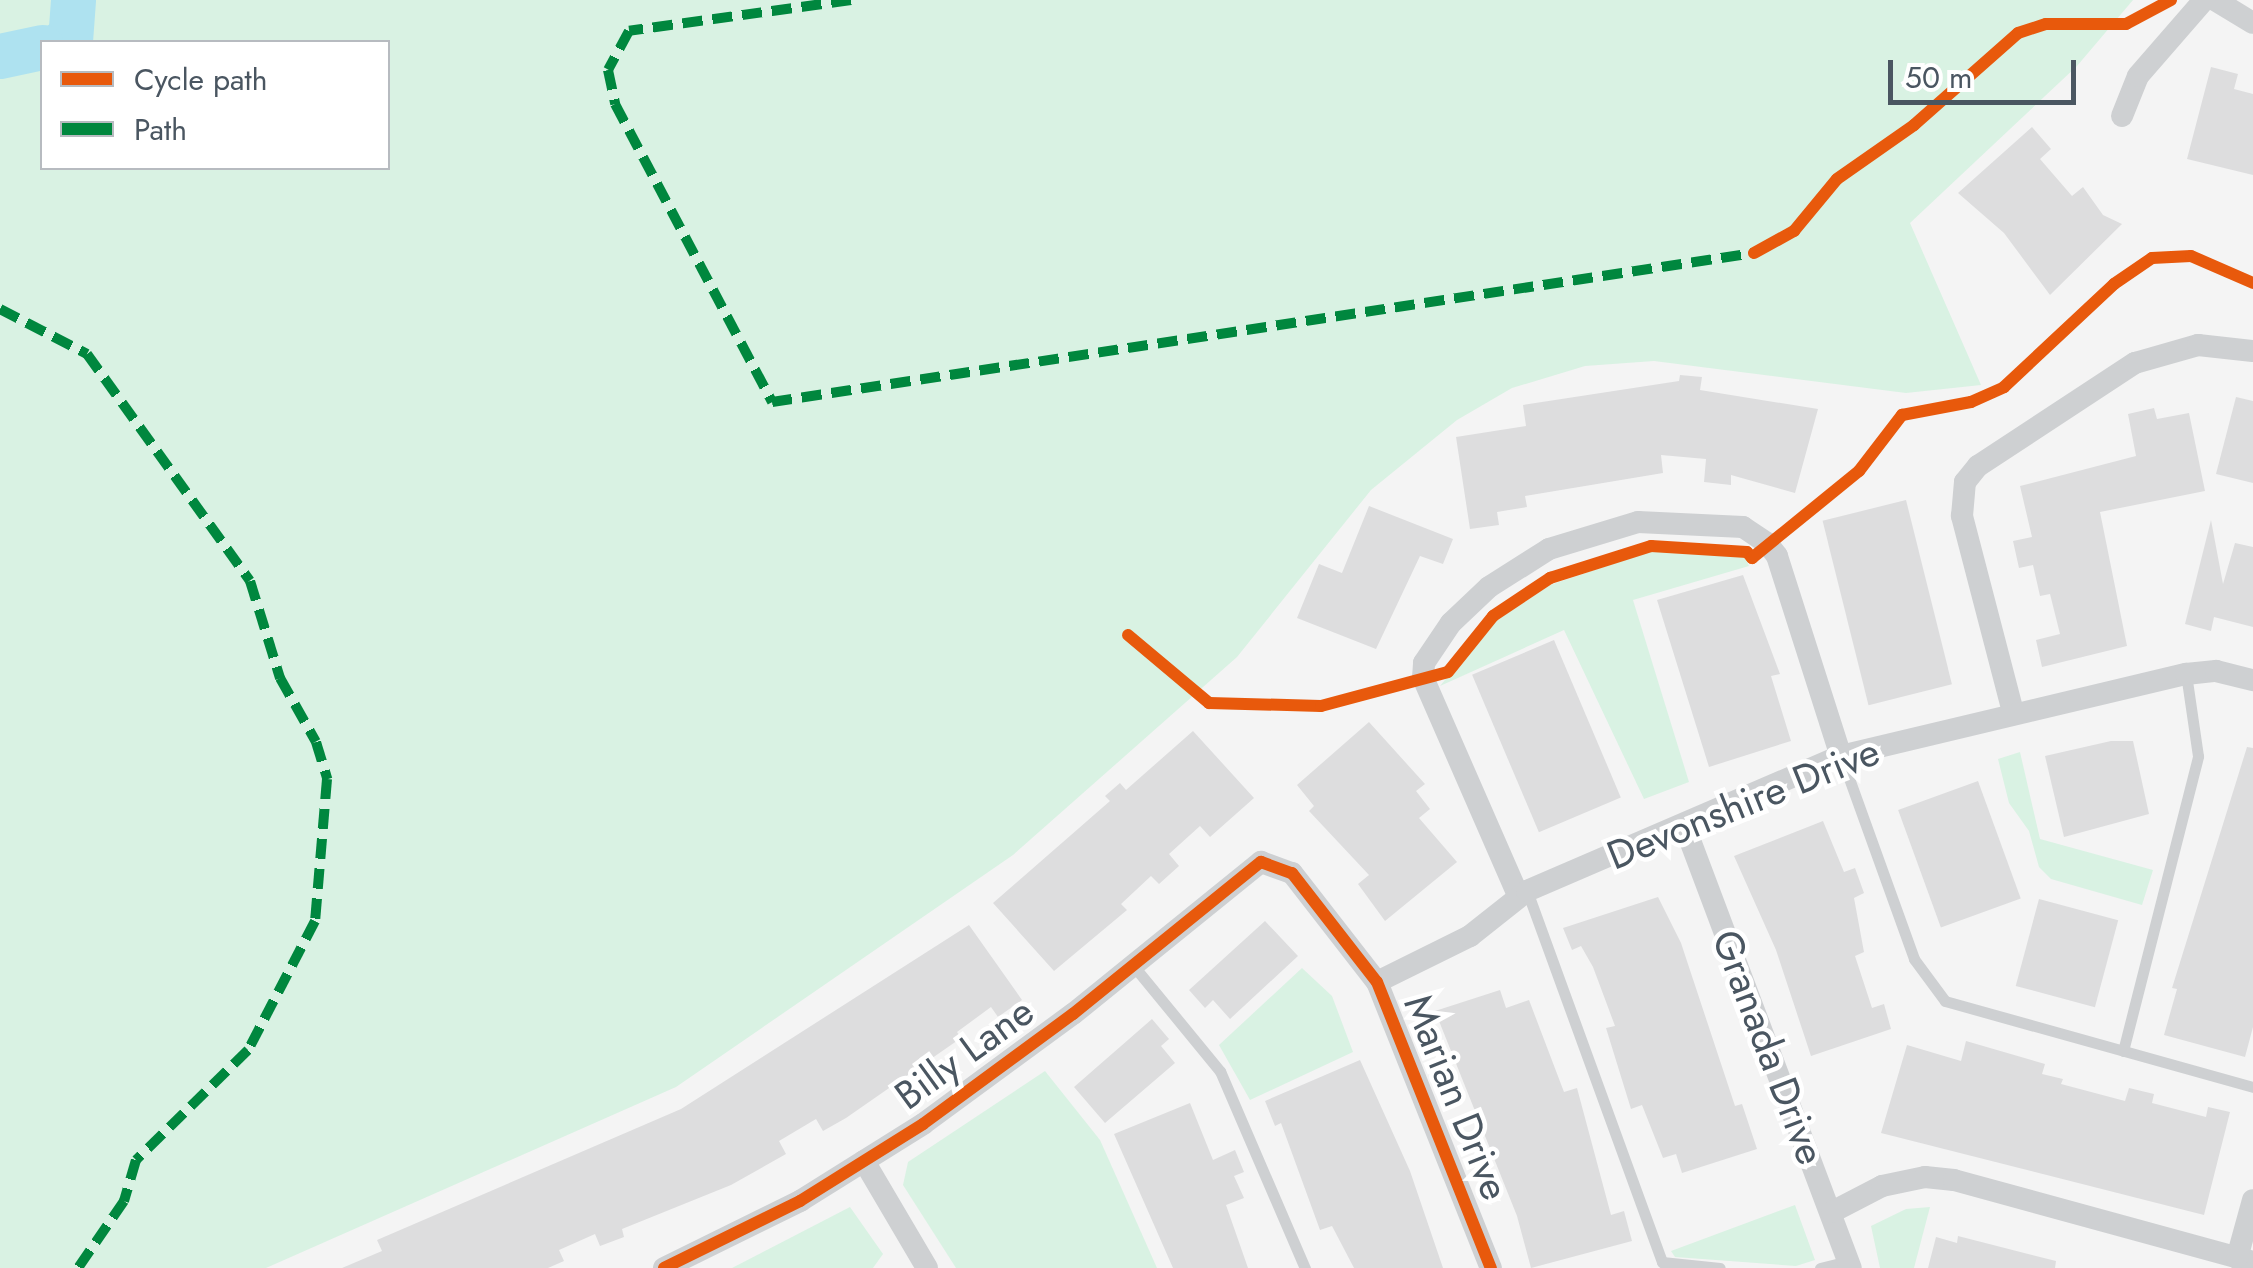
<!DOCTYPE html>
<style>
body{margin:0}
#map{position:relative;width:2253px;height:1268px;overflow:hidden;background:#f4f4f4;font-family:Jost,sans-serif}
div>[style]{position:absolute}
.green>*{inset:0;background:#d9f2e3}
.river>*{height:45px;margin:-22.5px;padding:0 22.5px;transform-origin:22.5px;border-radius:22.5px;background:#aee2f0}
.building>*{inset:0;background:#ddddde;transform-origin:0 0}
.lane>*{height:11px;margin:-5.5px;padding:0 5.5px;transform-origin:5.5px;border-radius:5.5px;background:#ced0d2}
.street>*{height:22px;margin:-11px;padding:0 11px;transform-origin:11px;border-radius:11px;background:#ced0d2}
.quiet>*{height:10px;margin-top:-5px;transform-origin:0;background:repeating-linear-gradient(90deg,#00873e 0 20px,transparent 0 30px)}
.cycleway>*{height:12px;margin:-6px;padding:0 6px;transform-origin:6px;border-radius:6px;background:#e8590c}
span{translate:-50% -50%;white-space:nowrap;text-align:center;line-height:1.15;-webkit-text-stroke:9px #fff;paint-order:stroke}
.street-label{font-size:40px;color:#4a5661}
.legend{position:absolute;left:40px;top:40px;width:350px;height:130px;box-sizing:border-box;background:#fff;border:2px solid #b7bbc0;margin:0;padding:12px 18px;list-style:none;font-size:30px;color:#4a5661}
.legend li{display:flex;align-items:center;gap:20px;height:50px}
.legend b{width:50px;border:2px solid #b7bbc0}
.scale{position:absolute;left:1888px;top:60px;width:188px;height:45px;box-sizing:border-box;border:5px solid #4a5661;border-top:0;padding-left:12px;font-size:30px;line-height:35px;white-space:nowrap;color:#4a5661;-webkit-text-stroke:8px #fff;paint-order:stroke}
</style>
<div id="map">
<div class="green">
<div style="clip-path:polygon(evenodd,0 0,2133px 0,2077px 66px,1910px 223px,1981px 385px,1906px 393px,1654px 361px,1585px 366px,1512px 388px,1457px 420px,1371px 490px,1237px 657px,1013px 855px,676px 1087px,266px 1268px,0 1268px,0 0,388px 42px,388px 168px,42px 168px,42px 42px,388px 42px)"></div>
<div style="clip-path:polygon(1654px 550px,1745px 557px,1749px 566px,1633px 600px,1689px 782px,1644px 799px,1564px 630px,1440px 686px,1491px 624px,1550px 585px)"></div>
<div style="clip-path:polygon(2020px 752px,2040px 839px,2153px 870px,2142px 905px,2051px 879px,2039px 867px,2029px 831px,2009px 803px,1998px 759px)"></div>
<div style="clip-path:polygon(1302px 968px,1332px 996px,1353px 1052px,1250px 1100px,1219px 1045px)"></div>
<div style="clip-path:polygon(1045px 1071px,1100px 1140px,1157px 1268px,956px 1268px,903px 1185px,908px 1162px)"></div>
<div style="clip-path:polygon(1795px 1205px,1815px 1260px,1796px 1266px,1675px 1257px,1671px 1251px)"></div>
<div style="clip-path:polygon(850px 1207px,883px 1254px,873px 1268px,732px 1268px)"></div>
<div style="clip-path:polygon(1930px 1207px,1914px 1268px,1880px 1268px,1871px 1226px,1906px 1209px)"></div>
</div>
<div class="river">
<div style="left:62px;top:42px;width:8px;rotate:-7deg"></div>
<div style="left:70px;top:41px;width:41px;rotate:-85.8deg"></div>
<div style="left:0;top:56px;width:43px;rotate:-12.1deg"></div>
</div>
<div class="building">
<div style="clip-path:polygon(2211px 67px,2238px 74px,2234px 89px,2253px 94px,2253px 175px,2187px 159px)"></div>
<div style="clip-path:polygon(2032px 127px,2051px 149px,2040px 159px,2072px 196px,2083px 187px,2103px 215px,2122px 224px,2050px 295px,2004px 233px,1958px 193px)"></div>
<div style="clip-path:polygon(1680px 375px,1702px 377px,1700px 390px,1818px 409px,1795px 493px,1731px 475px,1731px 485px,1704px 482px,1706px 459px,1661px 455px,1663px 473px,1525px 496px,1527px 507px,1497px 512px,1499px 525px,1470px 529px,1456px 437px,1526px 426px,1523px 405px,1679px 381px)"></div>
<div style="clip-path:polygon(2236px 397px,2253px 401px,2253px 483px,2216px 474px)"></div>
<div style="clip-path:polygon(2154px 408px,2157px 419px,2189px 413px,2205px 491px,2100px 512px,2127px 646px,2042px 667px,2036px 640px,2060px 634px,2050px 594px,2040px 596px,2033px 565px,2019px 568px,2013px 541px,2032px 537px,2020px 486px,2136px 456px,2128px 414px)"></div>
<div style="left:1906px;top:500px;width:190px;height:86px;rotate:76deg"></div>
<div style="clip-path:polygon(1369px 506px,1453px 539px,1443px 564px,1420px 556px,1376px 649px,1297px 618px,1319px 564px,1342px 573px)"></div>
<div style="clip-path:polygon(2211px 520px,2223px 584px,2235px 543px,2253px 547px,2253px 627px,2214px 617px,2211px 631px,2185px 624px)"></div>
<div style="clip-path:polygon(1743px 575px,1780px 674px,1771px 676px,1791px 741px,1709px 767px,1657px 600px)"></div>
<div style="left:1554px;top:640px;width:171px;height:89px;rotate:67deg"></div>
<div style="clip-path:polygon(1369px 722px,1425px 784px,1416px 791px,1430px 809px,1419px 818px,1457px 862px,1385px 921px,1358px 884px,1369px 875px,1309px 811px,1314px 806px,1297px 785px)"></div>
<div style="clip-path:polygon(1193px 731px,1254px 798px,1210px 837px,1200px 826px,1169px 854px,1179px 866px,1159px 884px,1151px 876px,1121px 904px,1127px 910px,1054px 971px,993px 903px,1110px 801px,1105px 796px,1120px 783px,1126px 790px)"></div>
<div style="clip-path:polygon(2111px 741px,2133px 741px,2149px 814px,2064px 837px,2045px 756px)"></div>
<div style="clip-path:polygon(2247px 747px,2253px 748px,2253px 1027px,2245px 1057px,2164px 1035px,2177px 989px,2172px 988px)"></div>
<div style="left:1978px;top:781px;width:125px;height:85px;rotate:70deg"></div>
<div style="clip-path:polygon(1823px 821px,1844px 872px,1855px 868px,1864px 893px,1854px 898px,1864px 952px,1855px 956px,1872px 1008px,1884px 1004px,1891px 1029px,1811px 1056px,1776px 950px,1734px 856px)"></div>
<div style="clip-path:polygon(1658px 897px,1681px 943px,1735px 1106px,1742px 1104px,1757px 1149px,1682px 1173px,1676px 1154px,1663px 1158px,1642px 1105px,1631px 1109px,1606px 1028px,1615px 1026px,1593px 967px,1581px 946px,1572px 950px,1563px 928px)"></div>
<div style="left:2039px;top:899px;width:82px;height:90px;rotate:15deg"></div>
<div style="clip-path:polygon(1265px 921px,1298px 956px,1230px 1019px,1213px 1000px,1205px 1008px,1189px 990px)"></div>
<div style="clip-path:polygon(969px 925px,1022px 1000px,998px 1017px,991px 1007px,957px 1032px,961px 1038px,846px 1118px,823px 1131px,816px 1119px,779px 1141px,786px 1154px,731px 1185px,622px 1229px,624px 1237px,600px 1246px,595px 1234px,559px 1250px,564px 1261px,548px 1268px,342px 1268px,382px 1251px,377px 1240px,681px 1109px)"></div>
<div style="clip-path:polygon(1500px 990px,1506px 1008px,1529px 1000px,1564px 1092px,1577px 1088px,1611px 1215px,1624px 1211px,1632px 1241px,1531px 1268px,1517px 1216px,1435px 1011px)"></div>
<div style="clip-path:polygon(1152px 1019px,1169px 1039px,1161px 1046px,1175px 1063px,1105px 1123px,1074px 1087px)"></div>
<div style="clip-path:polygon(1966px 1041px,2045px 1064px,2042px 1074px,2063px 1079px,2061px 1084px,2125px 1101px,2129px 1088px,2154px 1094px,2152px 1103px,2206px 1117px,2208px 1107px,2230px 1112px,2204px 1215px,1881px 1133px,1907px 1045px,1961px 1061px)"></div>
<div style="clip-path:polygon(1360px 1060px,1410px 1171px,1443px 1268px,1354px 1268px,1332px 1226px,1320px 1230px,1281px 1123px,1275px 1126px,1265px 1101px)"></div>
<div style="clip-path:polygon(1190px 1103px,1213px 1160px,1235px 1150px,1244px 1172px,1234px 1176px,1244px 1198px,1226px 1205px,1248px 1268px,1173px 1268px,1114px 1134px)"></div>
<div style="clip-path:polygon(1958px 1236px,2056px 1261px,2055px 1268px,1928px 1268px,1936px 1237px,1957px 1243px)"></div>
</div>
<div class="lane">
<div style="left:1841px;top:756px;width:216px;rotate:70.2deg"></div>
<div style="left:1914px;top:959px;width:52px;rotate:53.6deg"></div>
<div style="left:1945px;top:1001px;width:320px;rotate:15.6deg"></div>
<div style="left:1527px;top:891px;width:395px;rotate:70deg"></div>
<div style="left:1662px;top:1262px;width:58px;rotate:5.9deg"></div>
<div style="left:1132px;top:964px;width:139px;rotate:50.6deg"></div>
<div style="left:1220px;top:1071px;width:215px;rotate:66.7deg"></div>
<div style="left:2123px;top:1051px;width:304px;rotate:-75.7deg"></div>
<div style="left:2198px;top:756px;width:83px;rotate:-98.3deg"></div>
<div style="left:1820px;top:1268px;width:29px;rotate:-14deg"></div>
</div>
<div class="street">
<div style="left:2215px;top:0;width:44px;rotate:31.2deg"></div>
<div style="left:2122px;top:116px;width:43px;rotate:-68.2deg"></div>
<div style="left:2138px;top:76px;width:101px;rotate:-49deg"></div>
<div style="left:2013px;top:712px;width:203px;rotate:-104.6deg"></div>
<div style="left:1962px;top:516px;width:34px;rotate:-85deg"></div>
<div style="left:1965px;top:482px;width:21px;rotate:-51deg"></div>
<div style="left:1978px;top:466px;width:188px;rotate:-33.3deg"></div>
<div style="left:2135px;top:363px;width:66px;rotate:-15.9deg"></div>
<div style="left:2198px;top:345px;width:55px;rotate:6.2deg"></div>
<div style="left:1685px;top:827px;width:471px;rotate:69.4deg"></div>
<div style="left:1518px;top:895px;width:237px;rotate:-113.6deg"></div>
<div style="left:1423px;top:678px;width:15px;rotate:-86deg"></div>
<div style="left:1424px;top:663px;width:48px;rotate:-56deg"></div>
<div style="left:1451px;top:623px;width:52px;rotate:-43.5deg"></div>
<div style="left:1489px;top:587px;width:71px;rotate:-32.3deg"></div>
<div style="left:1549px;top:549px;width:93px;rotate:-16.9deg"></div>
<div style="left:1638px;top:522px;width:105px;rotate:2.7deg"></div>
<div style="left:1743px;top:527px;width:29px;rotate:34deg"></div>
<div style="left:1767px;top:543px;width:16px;rotate:52deg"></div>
<div style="left:1777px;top:556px;width:210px;rotate:72.3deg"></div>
<div style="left:1377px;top:982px;width:104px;rotate:-26.3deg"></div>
<div style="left:1470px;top:936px;width:73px;rotate:-38.3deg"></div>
<div style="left:1527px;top:891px;width:342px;rotate:-23.3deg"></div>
<div style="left:1841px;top:756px;width:355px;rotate:-13.4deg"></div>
<div style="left:2186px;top:674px;width:30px;rotate:-6deg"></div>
<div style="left:2216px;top:671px;width:38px;rotate:14deg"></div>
<div style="left:864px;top:1161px;width:124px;rotate:59.5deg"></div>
<div style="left:1832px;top:1212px;width:56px;rotate:-27.5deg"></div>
<div style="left:1882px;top:1186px;width:44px;rotate:-11.8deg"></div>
<div style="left:1925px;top:1177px;width:29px;rotate:6deg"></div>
<div style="left:1954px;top:1180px;width:310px;rotate:15.3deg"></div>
<div style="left:2237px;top:1258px;width:60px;rotate:-74.6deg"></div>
<div style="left:664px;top:1268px;width:152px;rotate:-26.2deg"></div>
<div style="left:800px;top:1201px;width:145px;rotate:-32deg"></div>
<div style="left:923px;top:1124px;width:186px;rotate:-36.3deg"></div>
<div style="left:1073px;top:1014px;width:242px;rotate:-39deg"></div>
<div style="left:1261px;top:862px;width:33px;rotate:20deg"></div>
<div style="left:1292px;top:873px;width:138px;rotate:52.1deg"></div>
<div style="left:1377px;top:982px;width:308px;rotate:68.3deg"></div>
</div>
<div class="quiet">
<div style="left:851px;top:0;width:224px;rotate:172.1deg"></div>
<div style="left:629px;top:31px;width:44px;rotate:118.3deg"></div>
<div style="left:608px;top:70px;width:35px;rotate:78deg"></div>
<div style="left:615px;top:104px;width:337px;rotate:62.2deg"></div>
<div style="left:772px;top:402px;width:993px;rotate:-8.63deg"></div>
<div style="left:0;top:309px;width:98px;rotate:27.3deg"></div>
<div style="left:87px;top:354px;width:279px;rotate:54.3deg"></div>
<div style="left:250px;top:581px;width:102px;rotate:72.8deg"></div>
<div style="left:280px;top:678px;width:73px;rotate:60.6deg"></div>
<div style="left:316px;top:742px;width:39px;rotate:73deg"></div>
<div style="left:327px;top:779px;width:143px;rotate:94.8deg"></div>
<div style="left:315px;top:921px;width:145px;rotate:117.4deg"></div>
<div style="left:248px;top:1050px;width:157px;rotate:135.5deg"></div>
<div style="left:136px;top:1160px;width:43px;rotate:106.3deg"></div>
<div style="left:124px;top:1201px;width:81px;rotate:124.5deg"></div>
</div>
<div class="cycleway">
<div style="left:1754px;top:253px;width:46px;rotate:-28.8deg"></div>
<div style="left:1794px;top:231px;width:67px;rotate:-50.4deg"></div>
<div style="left:1837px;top:179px;width:94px;rotate:-35deg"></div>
<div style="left:1914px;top:125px;width:139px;rotate:-41.5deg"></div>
<div style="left:2018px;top:33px;width:29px;rotate:-18deg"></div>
<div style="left:2046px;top:24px;width:80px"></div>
<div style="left:2126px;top:24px;width:51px;rotate:-28.1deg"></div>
<div style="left:1128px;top:635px;width:106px;rotate:40deg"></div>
<div style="left:1209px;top:703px;width:112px;rotate:1.5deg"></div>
<div style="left:1321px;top:706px;width:131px;rotate:-15deg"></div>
<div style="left:1448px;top:672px;width:72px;rotate:-51.2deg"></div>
<div style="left:1493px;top:616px;width:69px;rotate:-33.7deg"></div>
<div style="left:1550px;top:578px;width:106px;rotate:-17.6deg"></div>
<div style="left:1651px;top:546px;width:96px;rotate:3.6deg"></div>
<div style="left:1747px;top:552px;width:8px;rotate:50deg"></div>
<div style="left:1752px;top:558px;width:138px;rotate:-39.1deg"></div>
<div style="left:1859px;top:471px;width:71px;rotate:-52.5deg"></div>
<div style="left:1902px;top:415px;width:70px;rotate:-10.7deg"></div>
<div style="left:1971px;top:402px;width:36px;rotate:-24deg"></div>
<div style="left:2004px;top:387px;width:151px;rotate:-43.1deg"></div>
<div style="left:2114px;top:284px;width:46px;rotate:-34.4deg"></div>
<div style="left:2152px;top:258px;width:39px;rotate:-3deg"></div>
<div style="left:2191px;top:256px;width:68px;rotate:23.5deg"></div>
<div style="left:664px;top:1268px;width:152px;rotate:-26.2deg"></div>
<div style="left:800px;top:1201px;width:145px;rotate:-32deg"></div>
<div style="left:923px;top:1124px;width:186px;rotate:-36.3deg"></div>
<div style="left:1073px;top:1014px;width:242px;rotate:-39deg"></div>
<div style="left:1261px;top:862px;width:33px;rotate:20deg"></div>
<div style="left:1292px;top:873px;width:138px;rotate:52.1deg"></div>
<div style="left:1377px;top:982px;width:308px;rotate:68.3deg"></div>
</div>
<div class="street-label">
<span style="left:1743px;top:803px;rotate:-22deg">Devonshire Drive</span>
<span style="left:1769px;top:1047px;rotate:69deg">Granada Drive</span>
<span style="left:964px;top:1053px;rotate:-36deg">Billy Lane</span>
<span style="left:1457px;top:1097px;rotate:68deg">Marian Drive</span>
</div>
<ul class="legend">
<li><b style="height:12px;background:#e8590c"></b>Cycle path</li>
<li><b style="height:12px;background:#00873e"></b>Path</li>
</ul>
<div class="scale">50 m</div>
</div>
